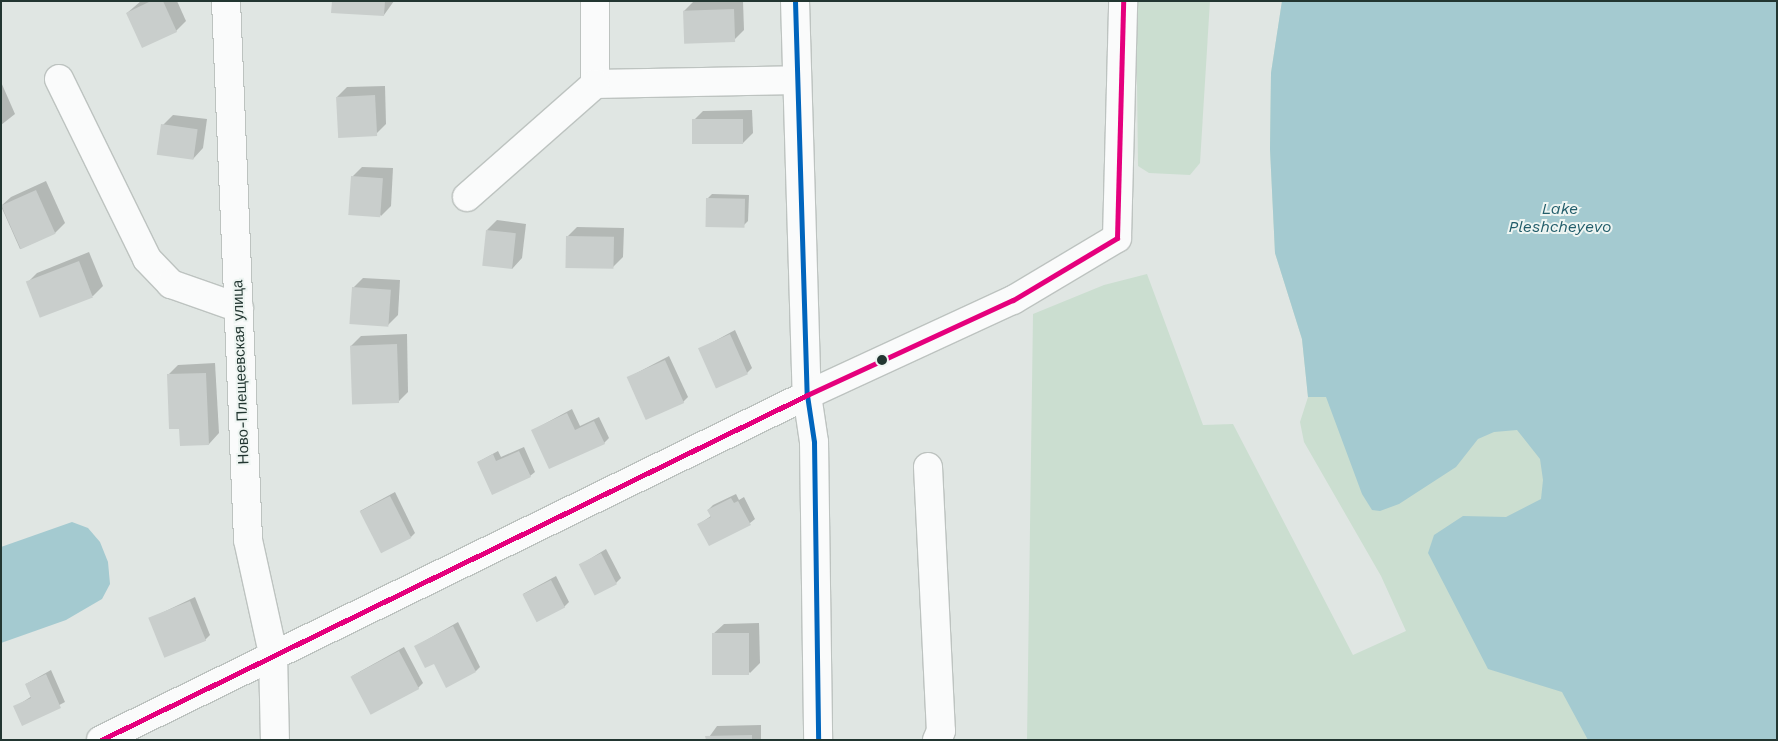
<!DOCTYPE html>
<meta charset="utf-8">
<style>
body{margin:0}
#map{position:relative;width:1778px;height:741px;overflow:hidden;background:#e0e6e3;font-family:"Work Sans",sans-serif}
div>[style]{position:absolute}
.green>*{inset:0;background:#cbded0}
.water>*{inset:0;background:#a4cad0}
.shadow>*{inset:0;background:#0003}
.building>*{inset:0;background:#c9cecc;transform-origin:0 0}
.roads{filter:drop-shadow(1px 0 #bdc3c0) drop-shadow(-1px 0 #bdc3c0) drop-shadow(0 1px #bdc3c0) drop-shadow(0 -1px #bdc3c0)}
.minor>*{height:28px;margin:-14px;padding:0 14px;transform-origin:14px;border-radius:14px;background:#fafbfb}
.bus-1>*{height:5px;margin:-2.5px;padding:0 2.5px;transform-origin:2.5px;border-radius:2.5px;background:#0065bd}
.bus-2>*{height:5px;margin:-2.5px;padding:0 2.5px;transform-origin:2.5px;border-radius:2.5px;background:#e5007d}
.dots>*{width:14px;height:14px;translate:-50% -50%;box-sizing:border-box;border:2px solid #eef5f2;border-radius:50%}
span{translate:-50% -50%;white-space:nowrap;text-align:center;line-height:1.15;-webkit-text-stroke:4px #eef5f2;paint-order:stroke}
.street-label{font-size:15px;color:#223631}
.water-label{font-size:16px;color:#235e6b;font-style:italic}
.frame{position:absolute;inset:0;border:2px solid #223631;pointer-events:none}
</style>
<div id="map">
<div class="green">
<div style="clip-path:polygon(1136px 1px,1210px 1px,1200px 163px,1190px 175px,1149px 173px,1138px 166px)"></div>
<div style="clip-path:polygon(1282px 1px,1777px 1px,1777px 740px,1027px 740px,1033px 314px,1104px 285px,1147px 274px,1203px 425px,1233px 424px,1353px 655px,1406px 631px,1381px 576px,1304px 442px,1300px 422px,1308px 397px,1302px 339px,1275px 253px,1270px 149px,1271px 73px)"></div>
</div>
<div class="water">
<div style="clip-path:polygon(1282px 1px,1777px 1px,1777px 740px,1588px 740px,1562px 692px,1488px 669px,1428px 553px,1434px 535px,1463px 516px,1506px 517px,1541px 499px,1543px 480px,1540px 459px,1517px 430px,1494px 432px,1478px 439px,1456px 467px,1399px 504px,1380px 511px,1372px 510px,1362px 494px,1326px 397px,1308px 397px,1302px 339px,1275px 253px,1270px 149px,1271px 73px)"></div>
<div style="clip-path:polygon(72px 522px,88px 528px,100px 542px,108px 562px,110px 584px,102px 599px,66px 620px,1px 643px,1px 547px)"></div>
</div>
<div class="shadow">
<div style="clip-path:polygon(141px 1px,177px 1px,186px 21px,176px 31px,127px 13px)"></div>
<div style="clip-path:polygon(333px 1px,394px 1px,384px 15px)"></div>
<div style="clip-path:polygon(694px 1px,743px 1px,744px 30px,734px 40px,684px 11px)"></div>
<div style="clip-path:polygon(1px 82px,15px 114px,1px 125px)"></div>
<div style="clip-path:polygon(385px 86px,386px 124px,376px 134px,337px 97px,347px 87px)"></div>
<div style="clip-path:polygon(752px 110px,753px 133px,743px 143px,693px 121px,703px 111px)"></div>
<div style="clip-path:polygon(173px 115px,207px 119px,203px 148px,193px 159px,163px 125px)"></div>
<div style="clip-path:polygon(362px 167px,393px 168px,391px 206px,381px 216px,352px 177px)"></div>
<div style="clip-path:polygon(46px 181px,65px 223px,55px 233px,20px 249px,1px 206px,11px 197px)"></div>
<div style="clip-path:polygon(712px 194px,749px 195px,748px 221px,743px 226px,707px 199px)"></div>
<div style="clip-path:polygon(497px 220px,526px 224px,522px 258px,512px 269px,487px 230px)"></div>
<div style="clip-path:polygon(577px 227px,624px 228px,623px 257px,613px 267px,567px 237px)"></div>
<div style="clip-path:polygon(89px 252px,103px 286px,93px 296px,27px 283px,37px 273px)"></div>
<div style="clip-path:polygon(363px 278px,400px 280px,398px 315px,388px 325px,353px 288px)"></div>
<div style="clip-path:polygon(735px 330px,752px 368px,747px 373px,700px 349px)"></div>
<div style="clip-path:polygon(407px 334px,408px 392px,398px 402px,351px 346px,361px 336px)"></div>
<div style="clip-path:polygon(669px 356px,688px 397px,683px 402px,629px 377px)"></div>
<div style="clip-path:polygon(215px 363px,219px 433px,209px 444px,180px 427px,168px 375px,178px 365px)"></div>
<div style="clip-path:polygon(572px 409px,580px 426px,599px 417px,609px 438px,604px 443px,533px 430px)"></div>
<div style="clip-path:polygon(524px 447px,535px 472px,530px 476px,478px 462px,498px 451px,501px 457px)"></div>
<div style="clip-path:polygon(395px 492px,415px 533px,411px 537px,360px 511px)"></div>
<div style="clip-path:polygon(736px 494px,739px 500px,744px 497px,755px 519px,750px 523px,699px 524px,711px 516px,708px 510px,713px 505px)"></div>
<div style="clip-path:polygon(606px 549px,621px 578px,616px 583px,580px 565px)"></div>
<div style="clip-path:polygon(556px 576px,569px 602px,564px 607px,523px 594px)"></div>
<div style="clip-path:polygon(195px 597px,210px 635px,205px 640px,149px 619px)"></div>
<div style="clip-path:polygon(458px 622px,480px 667px,476px 671px,434px 662px,416px 646px)"></div>
<div style="clip-path:polygon(759px 623px,760px 663px,750px 673px,713px 634px,724px 624px)"></div>
<div style="clip-path:polygon(404px 647px,423px 683px,418px 688px,352px 676px)"></div>
<div style="clip-path:polygon(51px 670px,65px 702px,23px 724px,15px 707px,32px 696px,26px 684px)"></div>
<div style="clip-path:polygon(761px 725px,761px 740px,707px 740px,717px 726px)"></div>
</div>
<div class="building">
<div style="clip-path:polygon(151px 1px,163px 1px,177px 32px,142px 48px,126px 13px)"></div>
<div style="clip-path:polygon(332px 1px,385px 1px,384px 16px,331px 13px)"></div>
<div style="left:734px;top:9px;width:33px;height:51px;rotate:88deg"></div>
<div style="left:375px;top:95px;width:41px;height:39px;rotate:87deg"></div>
<div style="left:743px;top:119px;width:25px;height:51px;rotate:90deg"></div>
<div style="left:161px;top:124px;width:37px;height:31px;rotate:8deg"></div>
<div style="left:351px;top:176px;width:32px;height:39px;rotate:4deg"></div>
<div style="left:36px;top:190px;width:48px;height:38px;rotate:66deg"></div>
<div style="left:706px;top:198px;width:39px;height:29px;rotate:1deg"></div>
<div style="left:486px;top:230px;width:30px;height:36px;rotate:6deg"></div>
<div style="left:566px;top:236px;width:48px;height:32px;rotate:1deg"></div>
<div style="left:79px;top:261px;width:39px;height:57px;rotate:69deg"></div>
<div style="left:352px;top:287px;width:39px;height:37px;rotate:4deg"></div>
<div style="left:730px;top:334px;width:44px;height:35px;rotate:66deg"></div>
<div style="left:397px;top:344px;width:59px;height:47px;rotate:88deg"></div>
<div style="left:665px;top:360px;width:47px;height:42px;rotate:66deg"></div>
<div style="clip-path:polygon(206px 373px,209px 445px,180px 446px,179px 429px,169px 429px,167px 374px)"></div>
<div style="clip-path:polygon(567px 413px,575px 430px,594px 421px,605px 444px,549px 469px,531px 430px)"></div>
<div style="clip-path:polygon(519px 451px,531px 477px,492px 495px,477px 462px,493px 454px,496px 461px)"></div>
<div style="left:390px;top:496px;width:47px;height:34px;rotate:63deg"></div>
<div style="clip-path:polygon(731px 498px,734px 503px,738px 501px,751px 525px,709px 546px,697px 524px,711px 517px,707px 510px)"></div>
<div style="left:601px;top:553px;width:35px;height:25px;rotate:63deg"></div>
<div style="left:551px;top:580px;width:31px;height:32px;rotate:63deg"></div>
<div style="left:190px;top:601px;width:43px;height:45px;rotate:68deg"></div>
<div style="clip-path:polygon(453px 626px,476px 672px,446px 688px,434px 664px,425px 668px,414px 646px)"></div>
<div style="left:712px;top:633px;width:37px;height:42px"></div>
<div style="left:399px;top:651px;width:43px;height:55px;rotate:62deg"></div>
<div style="clip-path:polygon(46px 674px,61px 708px,22px 726px,13px 706px,31px 698px,25px 684px)"></div>
<div style="clip-path:polygon(752px 735px,752px 740px,706px 740px,705px 736px)"></div>
</div>
<div class="roads">
<div class="minor">
<div style="left:226px;top:1px;width:539px;rotate:87.66deg"></div>
<div style="left:248px;top:540px;width:117px;rotate:77.6deg"></div>
<div style="left:273px;top:654px;width:86px;rotate:88.7deg"></div>
<div style="left:595px;top:1px;width:83px;rotate:90deg"></div>
<div style="left:595px;top:84px;width:201px;rotate:-1.1deg"></div>
<div style="left:795px;top:1px;width:394px;rotate:88.3deg"></div>
<div style="left:807px;top:395px;width:48px;rotate:81.5deg"></div>
<div style="left:814px;top:442px;width:298px;rotate:89.2deg"></div>
<div style="left:59px;top:79px;width:200px;rotate:63.9deg"></div>
<div style="left:147px;top:259px;width:35px;rotate:46deg"></div>
<div style="left:171px;top:284px;width:72px;rotate:19.4deg"></div>
<div style="left:467px;top:197px;width:171px;rotate:-41.4deg"></div>
<div style="left:928px;top:467px;width:264px;rotate:87.2deg"></div>
<div style="left:941px;top:731px;width:10px;rotate:114deg"></div>
<div style="left:101px;top:740px;width:786px;rotate:-26.04deg"></div>
<div style="left:807px;top:395px;width:227px;rotate:-24.8deg"></div>
<div style="left:1013px;top:300px;width:121px;rotate:-30.8deg"></div>
<div style="left:1117px;top:238px;width:237px;rotate:-88.5deg"></div>
</div>
</div>
<div class="bus-1">
<div style="left:795px;top:1px;width:394px;rotate:88.3deg"></div>
<div style="left:807px;top:395px;width:48px;rotate:81.5deg"></div>
<div style="left:814px;top:442px;width:298px;rotate:89.2deg"></div>
</div>
<div class="bus-2">
<div style="left:101px;top:740px;width:786px;rotate:-26.04deg"></div>
<div style="left:807px;top:395px;width:227px;rotate:-24.8deg"></div>
<div style="left:1013px;top:300px;width:121px;rotate:-30.8deg"></div>
<div style="left:1117px;top:238px;width:237px;rotate:-88.5deg"></div>
</div>
<div class="dots">
<div style="left:882px;top:360px;background:#223631"></div>
</div>
<div class="street-label">
<span style="left:241px;top:372px;rotate:-92deg">Ново-Плещеевская улица</span>
</div>
<div class="water-label">
<span style="left:1560px;top:218px">Lake<br>Pleshcheyevo</span>
</div>
<div class="frame"></div>
</div>
